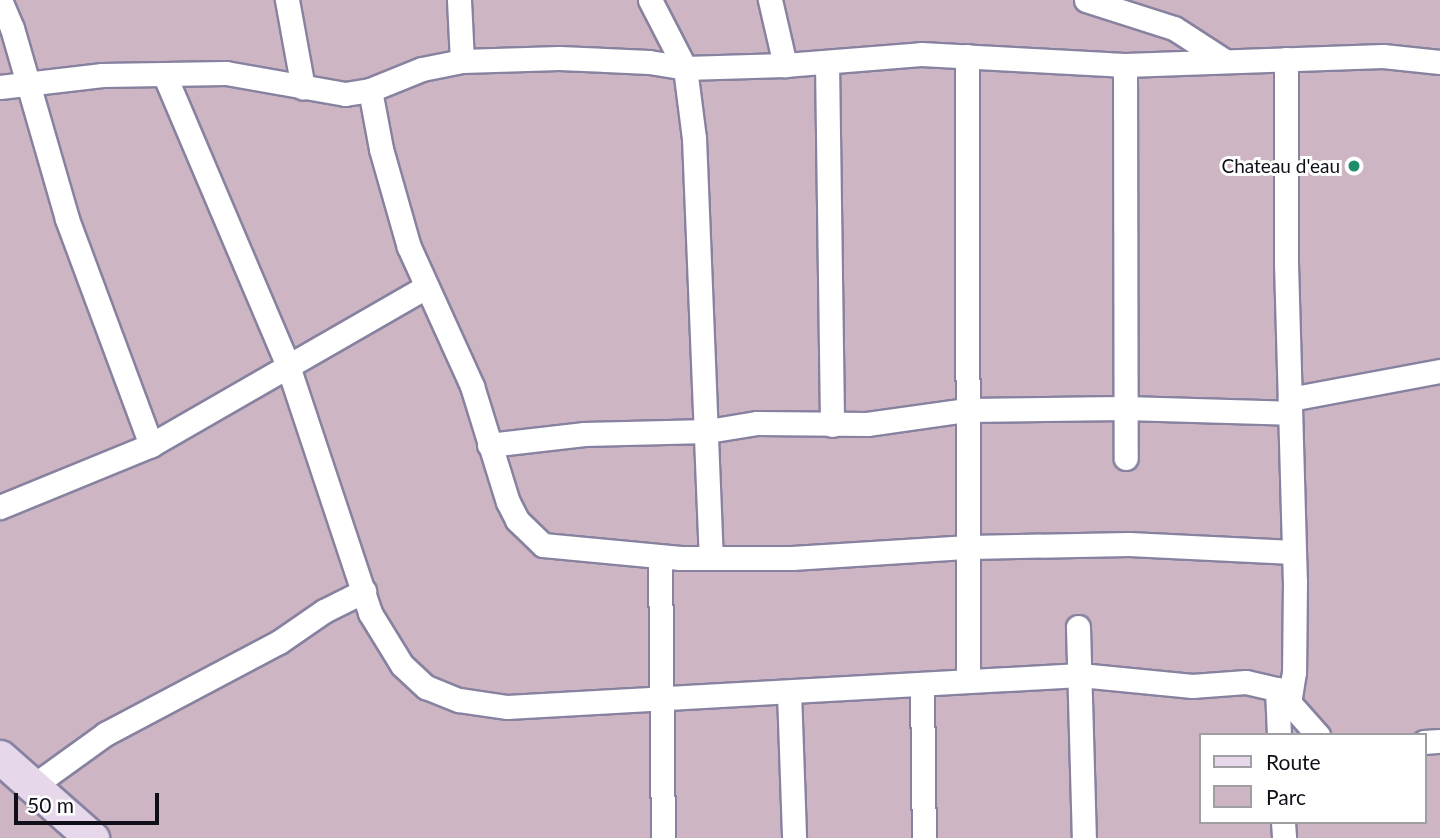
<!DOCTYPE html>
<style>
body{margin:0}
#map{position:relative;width:1440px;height:838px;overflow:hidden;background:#e7e3fe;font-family:Lato,sans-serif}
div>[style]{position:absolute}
.green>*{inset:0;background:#cdb5c3}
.roads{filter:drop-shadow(2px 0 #8782a0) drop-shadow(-2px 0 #8782a0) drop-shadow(0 2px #8782a0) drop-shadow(0 -2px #8782a0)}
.street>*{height:23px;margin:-11.5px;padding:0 11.5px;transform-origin:11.5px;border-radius:11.5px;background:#fff}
.secondary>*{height:33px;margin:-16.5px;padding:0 16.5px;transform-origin:16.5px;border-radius:16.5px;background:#e6d7ea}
.dots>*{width:19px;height:19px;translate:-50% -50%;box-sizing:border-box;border:4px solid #fff;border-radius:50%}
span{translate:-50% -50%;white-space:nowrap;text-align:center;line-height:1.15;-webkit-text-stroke:6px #fff;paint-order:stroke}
.poi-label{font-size:19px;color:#100e19}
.right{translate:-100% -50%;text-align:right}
.legend{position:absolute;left:1199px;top:733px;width:228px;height:91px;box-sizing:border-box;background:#fff;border:2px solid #9f9fa3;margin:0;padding:9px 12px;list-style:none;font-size:21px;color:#100e19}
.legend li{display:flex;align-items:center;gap:14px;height:35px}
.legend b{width:35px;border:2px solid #9f9fa3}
.scale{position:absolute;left:14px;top:793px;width:145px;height:32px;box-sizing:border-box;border:4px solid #100e19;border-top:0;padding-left:9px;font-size:21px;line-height:24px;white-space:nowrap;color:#100e19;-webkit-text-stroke:5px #fff;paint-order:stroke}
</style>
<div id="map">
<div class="green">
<div style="clip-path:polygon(evenodd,0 0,1440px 0,1440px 838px,0 838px,0 0,1200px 735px,1424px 735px,1424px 822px,1200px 822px,1200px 735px)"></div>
</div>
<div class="roads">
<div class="street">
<div style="left:0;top:0;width:30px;rotate:67deg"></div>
<div style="left:12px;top:28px;width:199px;rotate:73.9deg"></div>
<div style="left:67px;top:219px;width:241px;rotate:69.6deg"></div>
<div style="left:287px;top:0;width:89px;rotate:79.7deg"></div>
<div style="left:459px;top:0;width:61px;rotate:87.2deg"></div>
<div style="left:650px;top:0;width:76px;rotate:62.8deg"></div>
<div style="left:685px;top:68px;width:71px;rotate:82.7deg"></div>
<div style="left:694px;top:138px;width:418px;rotate:87.7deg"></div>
<div style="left:770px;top:0;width:67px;rotate:77deg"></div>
<div style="left:1086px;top:0;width:92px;rotate:17.7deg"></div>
<div style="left:1174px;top:28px;width:57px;rotate:32.9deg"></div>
<div style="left:967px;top:56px;width:625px;rotate:89.91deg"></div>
<div style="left:1286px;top:59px;width:204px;rotate:90deg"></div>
<div style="left:1286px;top:263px;width:318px;rotate:88.4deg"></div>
<div style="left:1295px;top:581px;width:91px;rotate:90.6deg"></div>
<div style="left:1294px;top:672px;width:30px;rotate:99deg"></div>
<div style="left:827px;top:62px;width:363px;rotate:89.2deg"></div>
<div style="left:1125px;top:65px;width:393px;rotate:89.9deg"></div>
<div style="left:165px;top:76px;width:315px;rotate:67deg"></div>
<div style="left:288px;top:366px;width:260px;rotate:71.6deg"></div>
<div style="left:370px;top:613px;width:61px;rotate:58.4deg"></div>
<div style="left:402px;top:665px;width:33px;rotate:43deg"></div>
<div style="left:426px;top:687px;width:35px;rotate:22deg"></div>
<div style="left:459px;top:700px;width:49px;rotate:8.3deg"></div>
<div style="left:507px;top:707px;width:574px;rotate:-3.2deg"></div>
<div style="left:1080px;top:675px;width:113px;rotate:5.6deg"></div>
<div style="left:1192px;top:686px;width:54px;rotate:-4.2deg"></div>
<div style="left:1246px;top:682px;width:32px;rotate:13deg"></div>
<div style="left:1277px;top:689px;width:62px;rotate:48.3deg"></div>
<div style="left:0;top:87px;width:103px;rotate:-6.7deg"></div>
<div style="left:102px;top:75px;width:124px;rotate:-0.9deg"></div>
<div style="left:226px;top:73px;width:121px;rotate:10deg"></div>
<div style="left:345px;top:94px;width:25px;rotate:-9deg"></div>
<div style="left:370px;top:90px;width:56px;rotate:-22deg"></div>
<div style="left:422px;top:69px;width:41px;rotate:-11.3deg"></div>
<div style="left:462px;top:61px;width:97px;rotate:-1.8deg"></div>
<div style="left:559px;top:58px;width:90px;rotate:2.5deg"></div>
<div style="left:649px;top:62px;width:36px;rotate:9deg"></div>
<div style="left:685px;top:68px;width:100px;rotate:-1.7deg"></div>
<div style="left:785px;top:65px;width:136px;rotate:-4.6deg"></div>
<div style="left:921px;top:54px;width:204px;rotate:3.1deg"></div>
<div style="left:1125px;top:65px;width:258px;rotate:-2deg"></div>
<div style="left:1383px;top:56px;width:57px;rotate:6deg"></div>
<div style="left:370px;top:90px;width:60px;rotate:79.4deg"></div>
<div style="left:381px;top:149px;width:102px;rotate:74.1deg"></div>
<div style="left:409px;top:247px;width:153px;rotate:65.6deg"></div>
<div style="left:472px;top:386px;width:121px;rotate:72.8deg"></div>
<div style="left:508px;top:502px;width:20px;rotate:63deg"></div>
<div style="left:517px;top:520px;width:36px;rotate:44deg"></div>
<div style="left:543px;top:545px;width:138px;rotate:5.4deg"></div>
<div style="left:680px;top:558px;width:112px"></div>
<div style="left:792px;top:558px;width:177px;rotate:-3.6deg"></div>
<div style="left:969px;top:547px;width:160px;rotate:-1.1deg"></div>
<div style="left:1129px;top:544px;width:164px;rotate:2.8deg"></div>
<div style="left:1290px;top:399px;width:153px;rotate:-10.6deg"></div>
<div style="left:489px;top:445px;width:96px;rotate:-6.6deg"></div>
<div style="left:584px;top:434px;width:124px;rotate:-1.4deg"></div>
<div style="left:708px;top:431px;width:50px;rotate:-9.3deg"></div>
<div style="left:757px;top:423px;width:110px;rotate:0.5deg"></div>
<div style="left:867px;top:424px;width:101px;rotate:-8deg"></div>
<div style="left:967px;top:410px;width:158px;rotate:-0.7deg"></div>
<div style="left:1125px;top:408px;width:164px;rotate:1.7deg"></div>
<div style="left:0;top:507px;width:163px;rotate:-22.3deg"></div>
<div style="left:151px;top:445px;width:317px;rotate:-29.9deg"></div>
<div style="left:660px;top:557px;width:281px;rotate:89.4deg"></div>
<div style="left:1078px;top:627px;width:211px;rotate:88.4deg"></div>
<div style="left:922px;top:685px;width:153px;rotate:89.3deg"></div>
<div style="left:1277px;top:689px;width:46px;rotate:87.5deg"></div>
<div style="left:789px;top:692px;width:146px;rotate:88deg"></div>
<div style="left:1424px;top:742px;width:16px;rotate:-4deg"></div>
<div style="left:33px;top:786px;width:89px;rotate:-35.8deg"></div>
<div style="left:105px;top:734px;width:197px;rotate:-27.9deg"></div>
<div style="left:279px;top:642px;width:55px;rotate:-34.6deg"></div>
<div style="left:324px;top:611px;width:45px;rotate:-26.6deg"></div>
<div style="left:1283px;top:822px;width:16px;rotate:86deg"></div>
</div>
<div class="secondary">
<div style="left:0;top:757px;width:123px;rotate:41.4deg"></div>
</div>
</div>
<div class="dots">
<div style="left:1354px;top:166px;background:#1e8b69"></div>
</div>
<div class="poi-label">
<span class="right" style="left:1340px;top:166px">Chateau d'eau</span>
</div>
<ul class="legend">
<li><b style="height:9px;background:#e6d7ea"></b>Route</li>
<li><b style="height:19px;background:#cdb5c3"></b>Parc</li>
</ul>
<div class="scale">50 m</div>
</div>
